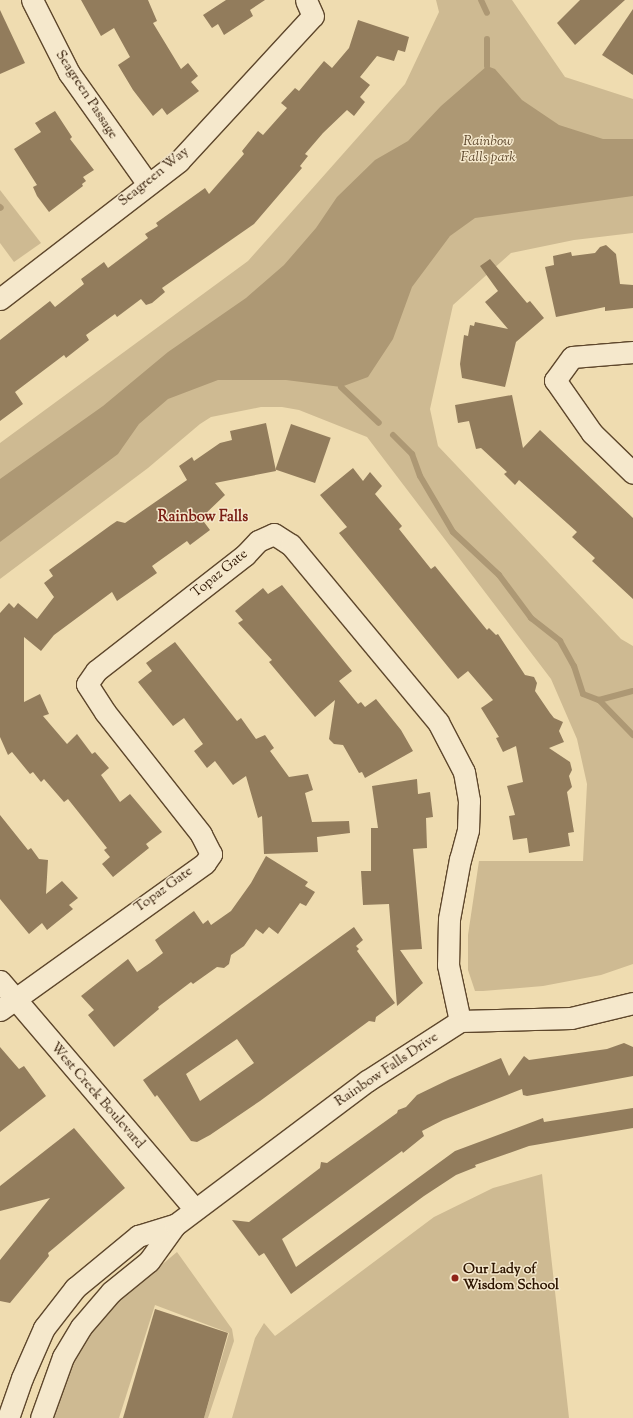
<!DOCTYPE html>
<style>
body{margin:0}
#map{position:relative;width:633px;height:1418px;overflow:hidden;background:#efdcb0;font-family:"Sorts Mill Goudy",serif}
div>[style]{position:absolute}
.green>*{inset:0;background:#ceba92}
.water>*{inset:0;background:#ad9874}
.stream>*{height:6px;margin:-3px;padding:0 3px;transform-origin:3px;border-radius:3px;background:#ad9874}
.building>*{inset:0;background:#927c5c;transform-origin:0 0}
.roads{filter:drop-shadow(1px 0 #5e472c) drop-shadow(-1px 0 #5e472c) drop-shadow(0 1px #5e472c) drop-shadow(0 -1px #5e472c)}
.street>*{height:21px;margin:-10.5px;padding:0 10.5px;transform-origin:10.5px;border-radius:10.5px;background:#f5e8cc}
.dots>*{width:11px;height:11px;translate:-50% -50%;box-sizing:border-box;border:2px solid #f5e8cc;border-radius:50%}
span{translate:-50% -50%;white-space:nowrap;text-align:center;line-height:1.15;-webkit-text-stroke:3px #f5e8cc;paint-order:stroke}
.street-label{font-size:14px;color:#2d1500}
.park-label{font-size:14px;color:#5d472c;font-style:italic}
.poi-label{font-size:14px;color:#2d1500;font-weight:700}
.left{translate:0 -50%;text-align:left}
.neighbourhood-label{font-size:15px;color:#7a1f14;font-weight:700}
</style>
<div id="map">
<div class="green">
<div style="clip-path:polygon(436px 0,512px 0,565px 77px,633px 99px,633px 233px,574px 240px,511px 253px,453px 305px,430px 409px,438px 446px,621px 639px,633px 646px,633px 964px,601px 975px,543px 986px,483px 991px,475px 991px,468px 970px,468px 935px,479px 861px,583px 861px,587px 784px,577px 739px,551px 679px,367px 437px,299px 410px,282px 407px,261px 407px,211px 417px,200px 424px,148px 468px,0 579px,0 443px,248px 261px,405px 84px,439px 12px)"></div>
<div style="clip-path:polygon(0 190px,41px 243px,14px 262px,0 243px)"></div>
<div style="clip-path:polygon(542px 1174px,569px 1418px,232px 1418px,255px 1338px,264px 1323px,275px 1336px,434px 1217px,493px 1188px)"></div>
<div style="clip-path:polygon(177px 1252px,232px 1329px,234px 1341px,208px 1418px,204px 1418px,229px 1333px,155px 1305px,119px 1418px,51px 1418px,67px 1370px,89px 1332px,116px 1303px)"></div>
</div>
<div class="water">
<div style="clip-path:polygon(487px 66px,495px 69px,522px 100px,559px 125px,603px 139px,633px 139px,633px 196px,475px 218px,450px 236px,412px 287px,393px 339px,368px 377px,341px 387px,286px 380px,218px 380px,168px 399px,139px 424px,118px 454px,0 542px,0 479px,103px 406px,168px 352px,246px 298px,284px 265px,316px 228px,337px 197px,375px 160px,408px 141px,441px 106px)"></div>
</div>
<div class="stream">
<div style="left:481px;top:0;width:14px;rotate:65deg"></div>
<div style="left:487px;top:39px;width:27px;rotate:90deg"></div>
<div style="left:0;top:207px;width:1px;rotate:45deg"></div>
<div style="left:341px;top:387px;width:52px;rotate:43.5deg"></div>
<div style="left:393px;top:435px;width:27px;rotate:45deg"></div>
<div style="left:412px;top:454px;width:23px;rotate:70deg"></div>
<div style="left:420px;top:476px;width:65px;rotate:59.5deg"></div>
<div style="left:453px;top:532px;width:63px;rotate:43.1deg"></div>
<div style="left:499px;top:575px;width:54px;rotate:53.3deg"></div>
<div style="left:531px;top:618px;width:37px;rotate:38deg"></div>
<div style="left:560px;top:641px;width:29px;rotate:61deg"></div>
<div style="left:574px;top:666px;width:29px;rotate:72deg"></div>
<div style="left:583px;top:694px;width:17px;rotate:21deg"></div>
<div style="left:599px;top:700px;width:35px;rotate:-15deg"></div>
<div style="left:599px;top:700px;width:49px;rotate:45.8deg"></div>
</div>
<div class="building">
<div style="clip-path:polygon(81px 0,148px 0,157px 21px,153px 23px,181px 69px,188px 63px,198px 76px,191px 82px,199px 91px,167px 115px,162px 108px,153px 116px,133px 90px,118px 65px,130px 57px,114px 28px,101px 36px)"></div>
<div style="clip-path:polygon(226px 0,265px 0,250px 10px,253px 16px,224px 35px,218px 24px,212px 28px,203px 15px)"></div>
<div style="clip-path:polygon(580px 0,625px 0,575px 45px,557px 23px)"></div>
<div style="clip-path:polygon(633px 9px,633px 75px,602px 55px)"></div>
<div style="clip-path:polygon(0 10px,25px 63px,0 74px)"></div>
<div style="clip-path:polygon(358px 20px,409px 37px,405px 52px,398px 50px,394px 61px,377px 56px,360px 77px,370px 85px,360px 97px,365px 102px,354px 116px,347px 110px,323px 133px,305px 154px,308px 156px,300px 166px,302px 168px,254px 224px,162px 288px,165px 292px,152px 303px,146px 305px,141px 299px,117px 317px,115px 314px,86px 335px,89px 340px,66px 358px,64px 355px,15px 392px,23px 404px,0 421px,0 340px,50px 301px,55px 307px,84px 284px,81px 279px,104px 262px,108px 268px,148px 238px,145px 234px,158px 226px,156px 223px,205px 188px,209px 194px,244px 154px,242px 151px,258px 131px,263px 135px,287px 108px,281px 103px,295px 88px,299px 91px,324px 61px,332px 68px,349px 48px)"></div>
<div style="clip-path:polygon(55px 111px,72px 137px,70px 139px,94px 170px,83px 177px,86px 181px,82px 184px,83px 186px,49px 212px,37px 196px,33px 187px,37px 185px,14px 149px,41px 132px,35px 123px)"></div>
<div style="clip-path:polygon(606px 245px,616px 254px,620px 284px,633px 285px,633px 308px,605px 311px,605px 307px,556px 317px,545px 267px,554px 265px,553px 256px,571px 252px,572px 256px,595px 253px,600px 247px)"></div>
<div style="clip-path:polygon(490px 259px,527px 303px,530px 301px,544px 318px,516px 342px,505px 387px,462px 378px,460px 364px,464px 335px,468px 336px,470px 325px,474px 326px,475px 322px,508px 329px,485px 302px,498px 291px,480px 266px)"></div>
<div style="clip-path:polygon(512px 395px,523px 448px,540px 430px,633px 518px,633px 599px,592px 561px,595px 558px,572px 537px,577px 532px,519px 480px,515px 485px,504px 474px,507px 472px,481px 448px,476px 449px,469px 421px,458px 423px,455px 405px)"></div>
<div style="clip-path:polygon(266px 423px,276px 471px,215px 483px,225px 495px,201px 518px,210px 530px,190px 545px,187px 541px,152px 566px,157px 573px,117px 601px,112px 592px,54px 635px,41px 651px,24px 637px,24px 702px,40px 694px,49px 714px,43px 716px,67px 744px,77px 734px,92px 754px,95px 752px,109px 768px,101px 775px,120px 802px,130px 794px,162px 832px,146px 844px,149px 848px,113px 877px,102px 864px,110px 857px,104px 850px,107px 848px,68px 799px,64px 802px,44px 779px,41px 782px,33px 772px,30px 774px,12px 752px,8px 755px,0 737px,0 613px,9px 603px,14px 608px,18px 603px,37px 619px,54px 597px,44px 583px,53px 576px,49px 570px,111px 525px,117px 521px,125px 523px,187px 480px,179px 466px,192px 457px,194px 461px,220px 443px,232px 440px,230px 431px)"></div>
<div style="left:291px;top:424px;width:42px;height:48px;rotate:19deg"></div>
<div style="clip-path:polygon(353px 468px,363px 481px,370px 472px,382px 486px,375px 494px,402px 526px,399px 529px,431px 569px,435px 566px,487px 630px,489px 628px,496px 635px,498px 634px,525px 675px,534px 677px,537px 683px,535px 691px,550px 713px,554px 718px,563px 722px,559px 731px,564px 742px,549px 748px,570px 762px,572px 770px,569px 776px,572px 787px,567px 792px,574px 832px,568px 833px,570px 846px,529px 853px,527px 838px,513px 840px,509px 816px,515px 815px,507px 786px,523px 782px,516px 746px,503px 752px,496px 738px,499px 737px,481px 708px,493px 700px,468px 671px,458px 679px,339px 533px,347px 527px,320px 495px)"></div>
<div style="clip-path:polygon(282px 585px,352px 671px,339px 681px,358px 704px,361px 702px,365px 707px,376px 699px,401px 730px,413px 751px,365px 778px,362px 772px,359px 773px,343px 745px,334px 744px,329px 739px,335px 700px,315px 717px,269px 662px,272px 660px,238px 623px,243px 620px,235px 611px,263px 588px,268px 594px)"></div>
<div style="clip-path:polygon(175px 642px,237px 721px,241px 718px,256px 739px,265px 735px,274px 748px,270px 751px,289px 777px,308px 774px,313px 790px,305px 793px,312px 822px,349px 821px,350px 833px,317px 837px,318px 852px,264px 854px,262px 816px,258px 818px,246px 776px,233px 785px,215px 761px,207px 768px,194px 751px,203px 744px,184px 718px,173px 726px,138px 682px,152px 671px,146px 663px)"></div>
<div style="clip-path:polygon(417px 779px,418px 794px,430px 792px,433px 817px,426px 818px,427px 848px,413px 849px,422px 949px,400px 950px,423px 983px,397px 1006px,389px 904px,363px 905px,361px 871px,371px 871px,371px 828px,378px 828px,372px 786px)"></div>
<div style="clip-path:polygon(0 815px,28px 850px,31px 848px,39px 859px,48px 860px,46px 894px,62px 881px,78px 898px,69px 905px,73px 909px,47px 930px,42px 923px,29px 934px,0 899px)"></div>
<div style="clip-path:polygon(266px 856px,308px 882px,305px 886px,315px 892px,306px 906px,300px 903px,278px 934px,269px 927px,263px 934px,256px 929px,244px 946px,231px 955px,229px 964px,224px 968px,217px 967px,193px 984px,191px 982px,158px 1007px,159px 1009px,114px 1047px,88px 1015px,94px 1010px,81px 996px,128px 959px,137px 972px,150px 963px,163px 953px,155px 940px,194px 911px,203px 924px,208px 920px,211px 925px,231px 911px,251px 883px)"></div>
<div style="clip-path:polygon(evenodd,354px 927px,363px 940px,356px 946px,359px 949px,357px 951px,395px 1003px,376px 1017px,375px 1022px,369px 1021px,260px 1101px,210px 1135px,197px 1142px,191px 1141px,157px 1095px,155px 1097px,143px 1080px,354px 927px,237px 1039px,254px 1063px,200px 1101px,186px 1074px,237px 1039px)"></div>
<div style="clip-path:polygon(624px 1043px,633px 1047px,633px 1076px,527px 1096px,523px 1095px,522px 1089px,443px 1120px,422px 1131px,424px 1136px,403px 1153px,402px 1151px,282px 1239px,296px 1267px,455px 1151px,543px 1118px,544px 1122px,633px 1108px,633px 1128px,529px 1146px,475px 1165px,476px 1167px,456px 1175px,424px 1196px,291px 1294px,264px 1253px,259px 1256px,232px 1220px,249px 1222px,320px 1168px,321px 1162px,327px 1163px,397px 1113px,398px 1110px,406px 1107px,417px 1095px,450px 1079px,501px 1058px,509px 1076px,524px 1056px,529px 1060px,607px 1049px)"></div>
<div style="clip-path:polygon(0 1047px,19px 1069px,24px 1066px,46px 1096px,0 1132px)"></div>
<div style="clip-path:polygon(74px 1128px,125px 1188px,48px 1253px,49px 1256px,10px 1303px,0 1301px,0 1260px,50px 1198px,0 1211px,0 1186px)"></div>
<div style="clip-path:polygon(155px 1309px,228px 1333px,204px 1418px,123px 1418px)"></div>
</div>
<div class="roads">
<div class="street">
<div style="left:32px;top:0;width:82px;rotate:63.1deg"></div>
<div style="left:69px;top:73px;width:136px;rotate:54.6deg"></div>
<div style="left:0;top:299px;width:226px;rotate:-37.6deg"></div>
<div style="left:179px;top:161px;width:197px;rotate:-47.3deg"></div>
<div style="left:313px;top:16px;width:17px;rotate:-114deg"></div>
<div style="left:633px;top:352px;width:61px;rotate:175.3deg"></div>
<div style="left:572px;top:357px;width:29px;rotate:126deg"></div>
<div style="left:555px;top:380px;width:65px;rotate:55.1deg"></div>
<div style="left:592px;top:433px;width:57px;rotate:44.3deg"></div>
<div style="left:0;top:981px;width:300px;rotate:49.5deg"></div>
<div style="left:0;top:1010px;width:252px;rotate:-35.6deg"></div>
<div style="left:205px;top:863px;width:11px;rotate:-56deg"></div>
<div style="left:211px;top:854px;width:22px;rotate:-117deg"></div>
<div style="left:201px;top:834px;width:155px;rotate:-128.2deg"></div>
<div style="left:105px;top:712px;width:33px;rotate:-123deg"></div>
<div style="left:87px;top:684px;width:16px;rotate:-55deg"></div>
<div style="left:96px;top:671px;width:189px;rotate:-37.9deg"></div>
<div style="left:245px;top:555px;width:19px;rotate:-47deg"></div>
<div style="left:258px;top:541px;width:17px;rotate:-24deg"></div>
<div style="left:274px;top:534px;width:20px;rotate:33deg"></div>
<div style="left:291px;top:545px;width:230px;rotate:50.3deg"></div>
<div style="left:438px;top:722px;width:56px;rotate:62.5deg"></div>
<div style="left:464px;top:772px;width:29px;rotate:80deg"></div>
<div style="left:469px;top:801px;width:29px;rotate:92deg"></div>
<div style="left:468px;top:830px;width:30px;rotate:105deg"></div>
<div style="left:460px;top:859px;width:61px;rotate:100.4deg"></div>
<div style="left:449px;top:919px;width:46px;rotate:91.2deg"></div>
<div style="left:448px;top:965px;width:57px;rotate:77.9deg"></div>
<div style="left:8px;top:1418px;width:42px;rotate:-70.7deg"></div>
<div style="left:22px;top:1378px;width:55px;rotate:-66.3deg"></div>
<div style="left:44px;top:1328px;width:51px;rotate:-52.2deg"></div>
<div style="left:75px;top:1288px;width:82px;rotate:-39.5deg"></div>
<div style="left:138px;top:1236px;width:39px;rotate:-17deg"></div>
<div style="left:41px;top:1418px;width:65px;rotate:-70.2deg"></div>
<div style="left:63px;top:1357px;width:35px;rotate:-59deg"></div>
<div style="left:81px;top:1327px;width:46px;rotate:-49.4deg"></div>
<div style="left:111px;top:1292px;width:49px;rotate:-39.2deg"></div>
<div style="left:149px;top:1261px;width:44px;rotate:-54.2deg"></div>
<div style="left:175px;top:1225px;width:240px;rotate:-36.9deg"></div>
<div style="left:367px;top:1081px;width:111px;rotate:-32.8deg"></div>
<div style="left:460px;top:1021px;width:111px;rotate:-1.5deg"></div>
<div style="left:571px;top:1018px;width:64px;rotate:-13.6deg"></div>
</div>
</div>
<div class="dots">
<div style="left:455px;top:1278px;background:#8f2418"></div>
</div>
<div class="street-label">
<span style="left:86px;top:95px;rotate:57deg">Seagreen Passage</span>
<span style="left:154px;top:177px;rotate:-39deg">Seagreen Way</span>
<span style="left:220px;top:574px;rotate:-39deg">Topaz Gate</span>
<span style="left:164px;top:890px;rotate:-36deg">Topaz Gate</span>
<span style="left:387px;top:1070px;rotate:-34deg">Rainbow Falls Drive</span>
<span style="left:97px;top:1096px;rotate:49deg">West Creek Boulevard</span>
</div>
<div class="park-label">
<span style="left:488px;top:150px">Rainbow<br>Falls park</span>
</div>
<div class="poi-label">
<span class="left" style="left:463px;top:1278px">Our Lady of<br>Wisdom School</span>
</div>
<div class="neighbourhood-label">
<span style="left:203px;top:518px">Rainbow Falls</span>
</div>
</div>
